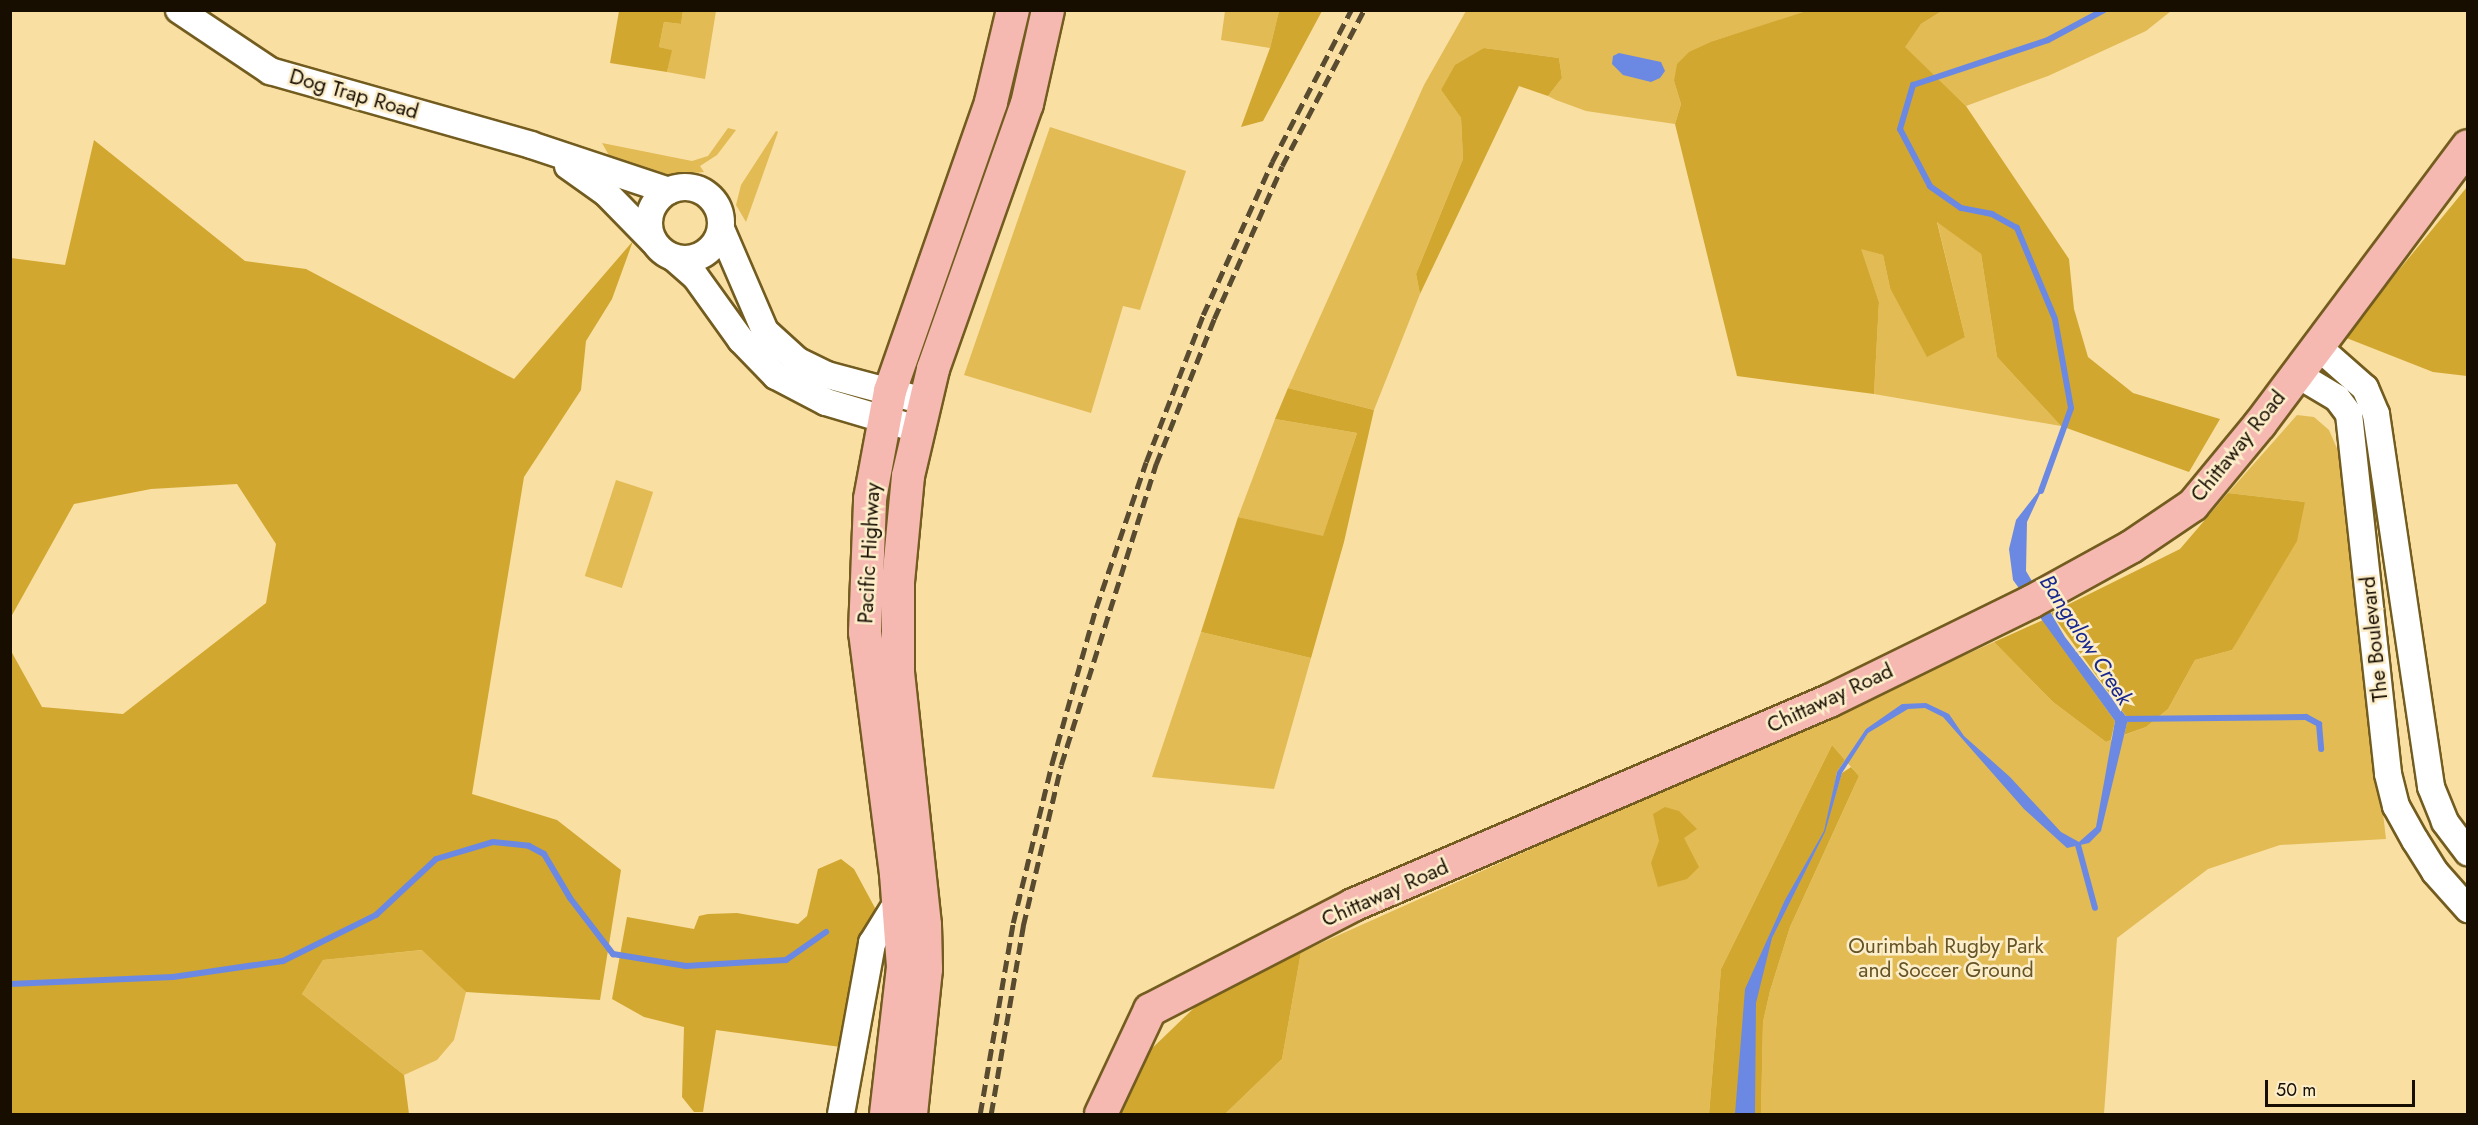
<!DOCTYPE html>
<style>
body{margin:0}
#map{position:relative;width:2478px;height:1125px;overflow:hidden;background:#f9dfa2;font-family:Jost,sans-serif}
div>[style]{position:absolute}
.green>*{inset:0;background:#e2bb55;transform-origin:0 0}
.forest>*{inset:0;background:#d1a730}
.water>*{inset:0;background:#6b89e2}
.stream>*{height:6px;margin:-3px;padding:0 3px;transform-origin:3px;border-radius:3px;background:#6b89e2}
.roads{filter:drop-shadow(2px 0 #735c1f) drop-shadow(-2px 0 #735c1f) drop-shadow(0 2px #735c1f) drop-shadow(0 -2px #735c1f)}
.minor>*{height:26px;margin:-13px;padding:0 13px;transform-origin:13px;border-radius:13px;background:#fff}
.minor>.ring{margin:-13px;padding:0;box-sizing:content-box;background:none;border:26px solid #fff;border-radius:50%}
.major>*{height:32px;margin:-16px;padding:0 16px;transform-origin:16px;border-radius:16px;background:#f6b9b1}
.rail>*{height:4.5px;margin-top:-2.25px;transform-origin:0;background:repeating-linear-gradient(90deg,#594b2f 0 12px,transparent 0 18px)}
span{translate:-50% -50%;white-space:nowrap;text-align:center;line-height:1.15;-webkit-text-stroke:5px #fdeeca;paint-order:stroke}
.street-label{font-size:21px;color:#170e00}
.park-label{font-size:21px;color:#665427}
.water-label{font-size:22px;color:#18288e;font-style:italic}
.frame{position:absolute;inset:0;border:12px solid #170e00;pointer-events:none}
.scale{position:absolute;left:2265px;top:1080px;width:150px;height:27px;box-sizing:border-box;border:3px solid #170e00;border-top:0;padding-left:8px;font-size:18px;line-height:21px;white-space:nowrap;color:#170e00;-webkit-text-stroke:4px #fdeeca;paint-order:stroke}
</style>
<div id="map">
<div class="green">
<div style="clip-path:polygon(683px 11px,716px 11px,705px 79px,667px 72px,671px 50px,659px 47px,664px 22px,681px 24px)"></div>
<div style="clip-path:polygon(1225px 11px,1279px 11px,1270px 48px,1221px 40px)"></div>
<div style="clip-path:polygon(1466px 11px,1810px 11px,1713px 41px,1674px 81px,1681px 104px,1675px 124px,1586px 111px,1556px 100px,1548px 96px,1562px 78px,1559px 58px,1484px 48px,1441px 90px,1461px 118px,1463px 159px,1416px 274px,1420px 294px,1374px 410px,1288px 388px,1424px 85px)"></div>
<div style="clip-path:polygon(1942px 11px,2171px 11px,2146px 31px,2048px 76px,1966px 106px,1904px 47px,1921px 24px)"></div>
<div style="clip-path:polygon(1050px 127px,1186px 171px,1140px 310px,1123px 306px,1091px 413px,964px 375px)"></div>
<div style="clip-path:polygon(728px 128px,736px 130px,717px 155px,700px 166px,704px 172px,674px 175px,626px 168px,611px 159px,602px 143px,692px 161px,708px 156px)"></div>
<div style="clip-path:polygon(776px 131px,778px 132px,746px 222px,736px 205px,741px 185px)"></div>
<div style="clip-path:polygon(1937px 221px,1981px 254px,1997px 357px,2061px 426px,1874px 394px,1879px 302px,1860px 248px,1883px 255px,1890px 288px,1965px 337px)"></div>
<div style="clip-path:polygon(2297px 415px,2314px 417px,2329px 430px,2342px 460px,2386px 839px,2280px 845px,2208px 869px,2117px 938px,2104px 1114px,1761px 1114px,1763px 1022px,1770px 991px,1790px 927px,1859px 776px,1832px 745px,1721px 969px,1709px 1114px,1225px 1114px,1282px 1059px,1301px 952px,1994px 642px,2053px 702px,2106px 742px,2146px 727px,2168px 709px,2195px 660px,2232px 650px,2305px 502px,2228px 493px)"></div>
<div style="clip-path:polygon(1275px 419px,1357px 433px,1323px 537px,1238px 517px)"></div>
<div style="left:616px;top:480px;width:39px;height:101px;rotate:18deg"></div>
<div style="clip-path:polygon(1201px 632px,1311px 658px,1274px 789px,1152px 777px)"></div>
<div style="clip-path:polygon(423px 950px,466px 992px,454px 1040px,437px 1060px,404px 1075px,302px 994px,323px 960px)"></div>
</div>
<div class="forest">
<div style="clip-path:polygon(1810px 10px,1942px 11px,1921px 24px,1905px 47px,1966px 106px,2069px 259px,2074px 309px,2088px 357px,2133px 393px,2220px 419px,2189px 472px,2061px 426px,1997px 357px,1981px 254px,1937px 222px,1965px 337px,1927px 357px,1890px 288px,1883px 255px,1861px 249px,1879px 302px,1874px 394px,1737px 376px,1675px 124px,1681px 104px,1674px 81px,1677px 64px,1689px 52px,1713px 41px)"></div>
<div style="clip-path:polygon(619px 11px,683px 11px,681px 24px,664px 22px,659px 47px,672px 50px,667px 72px,610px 63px)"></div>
<div style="clip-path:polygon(1279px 11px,1322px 11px,1263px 121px,1241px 127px,1270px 48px)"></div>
<div style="clip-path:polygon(1484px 48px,1559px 58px,1562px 78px,1548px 96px,1519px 86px,1420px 294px,1416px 274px,1463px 159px,1461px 118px,1441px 90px,1455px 65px)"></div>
<div style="clip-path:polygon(94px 140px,245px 261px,306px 269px,514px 379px,633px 241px,612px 299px,586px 341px,581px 390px,524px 477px,472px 794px,557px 820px,621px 870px,600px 1000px,466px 992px,422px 950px,323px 960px,302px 994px,404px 1075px,409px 1114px,11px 1114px,11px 651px,42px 707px,123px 714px,266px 603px,276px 544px,237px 484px,151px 489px,74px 504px,11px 617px,11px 258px,65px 265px)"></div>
<div style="clip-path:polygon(2467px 187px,2467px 376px,2433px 372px,2344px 337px)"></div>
<div style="clip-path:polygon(1288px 388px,1374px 410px,1344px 542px,1311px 658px,1201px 632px,1238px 517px,1323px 536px,1357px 433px,1275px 419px)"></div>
<div style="clip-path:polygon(2228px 493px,2305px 502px,2297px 541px,2232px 650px,2195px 660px,2168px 709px,2146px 727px,2124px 735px,2128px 719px,2051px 613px,2180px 549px)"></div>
<div style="clip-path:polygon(2043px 620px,2115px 721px,2111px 740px,2106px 742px,2053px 702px,1994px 642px)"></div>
<div style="clip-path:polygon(1832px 745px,1845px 760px,1837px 772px,1828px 818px,1842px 773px,1851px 767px,1859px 776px,1790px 927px,1770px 991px,1763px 1022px,1761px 1114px,1709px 1114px,1721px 969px)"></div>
<div style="clip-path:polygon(1665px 807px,1679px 811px,1697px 829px,1684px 838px,1699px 867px,1687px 879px,1658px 887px,1651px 863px,1659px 841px,1653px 814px)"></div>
<div style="clip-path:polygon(841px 859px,854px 869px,875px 908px,865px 943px,848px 1048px,716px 1030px,703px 1112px,694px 1112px,682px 1097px,684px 1027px,644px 1017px,612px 999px,627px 917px,694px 929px,699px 916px,708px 914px,737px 913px,798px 924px,807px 916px,818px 869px)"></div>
<div style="clip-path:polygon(1301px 952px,1282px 1059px,1225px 1114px,1120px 1114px,1144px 1056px,1195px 1007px)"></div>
</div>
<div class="water">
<div style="clip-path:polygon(1619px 53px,1661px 62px,1665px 71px,1660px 78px,1651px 82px,1623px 75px,1612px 64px,1613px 56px)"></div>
<div style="clip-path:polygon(2045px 483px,2027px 522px,2026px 571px,2065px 637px,2128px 719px,2101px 831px,2089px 843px,2067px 848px,2024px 809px,1943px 717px,1925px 708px,1908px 709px,1868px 733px,1842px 773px,1825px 832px,1772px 938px,1756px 1003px,1755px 1114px,1735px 1114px,1745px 989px,1785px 900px,1824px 831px,1837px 772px,1866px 729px,1902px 704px,1926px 703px,1949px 714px,1964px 736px,2010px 777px,2061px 832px,2079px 842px,2096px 827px,2115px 721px,2013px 580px,2009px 549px,2016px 520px)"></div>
</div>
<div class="stream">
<div style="left:2041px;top:491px;width:88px;rotate:-70.1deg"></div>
<div style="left:2071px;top:408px;width:90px;rotate:-100.2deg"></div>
<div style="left:2055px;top:319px;width:99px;rotate:-112.7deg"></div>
<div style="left:2017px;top:228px;width:29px;rotate:-151deg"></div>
<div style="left:1992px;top:214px;width:32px;rotate:-169deg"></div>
<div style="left:1961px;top:208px;width:38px;rotate:-145deg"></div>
<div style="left:1930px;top:186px;width:64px;rotate:-117.8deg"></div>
<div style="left:1900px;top:129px;width:46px;rotate:-73.5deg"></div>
<div style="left:1913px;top:85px;width:142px;rotate:-18.4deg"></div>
<div style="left:2048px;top:40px;width:64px;rotate:-28.2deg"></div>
<div style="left:2121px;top:719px;width:185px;rotate:-0.6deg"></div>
<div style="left:2306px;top:717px;width:15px;rotate:28deg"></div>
<div style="left:2319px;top:724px;width:25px;rotate:85deg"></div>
<div style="left:2078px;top:845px;width:65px;rotate:74.9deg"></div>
<div style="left:10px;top:984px;width:163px;rotate:-2.5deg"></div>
<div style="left:173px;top:977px;width:111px;rotate:-8.3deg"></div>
<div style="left:283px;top:961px;width:104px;rotate:-26.3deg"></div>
<div style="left:376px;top:915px;width:82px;rotate:-43deg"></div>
<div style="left:436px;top:859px;width:59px;rotate:-16.6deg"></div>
<div style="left:493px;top:842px;width:36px;rotate:6deg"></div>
<div style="left:529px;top:846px;width:17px;rotate:28deg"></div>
<div style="left:544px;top:854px;width:51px;rotate:59.4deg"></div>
<div style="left:570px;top:898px;width:71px;rotate:52.5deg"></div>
<div style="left:613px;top:954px;width:74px;rotate:9.3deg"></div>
<div style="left:686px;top:966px;width:100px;rotate:-3.4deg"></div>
<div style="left:786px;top:960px;width:49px;rotate:-35deg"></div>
</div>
<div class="roads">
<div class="minor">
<div style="left:179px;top:10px;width:110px;rotate:33.8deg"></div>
<div style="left:270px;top:71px;width:271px;rotate:15.8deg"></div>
<div style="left:531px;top:145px;width:145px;rotate:18.4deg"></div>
<div style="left:568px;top:166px;width:47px;rotate:35.4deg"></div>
<div style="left:606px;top:193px;width:67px;rotate:45.6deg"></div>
<div class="ring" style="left:649px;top:187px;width:46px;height:46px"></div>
<div style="left:721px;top:229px;width:111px;rotate:66.7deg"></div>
<div style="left:765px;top:331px;width:45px;rotate:42.3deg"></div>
<div style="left:798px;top:361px;width:32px;rotate:26deg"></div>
<div style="left:827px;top:375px;width:100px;rotate:15deg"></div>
<div style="left:674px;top:258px;width:28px;rotate:41deg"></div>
<div style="left:695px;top:276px;width:79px;rotate:54.3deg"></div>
<div style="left:741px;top:340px;width:50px;rotate:45.8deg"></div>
<div style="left:776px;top:376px;width:56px;rotate:27.5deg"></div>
<div style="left:826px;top:402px;width:95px;rotate:16.5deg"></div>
<div style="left:2316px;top:345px;width:65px;rotate:41.3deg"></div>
<div style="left:2365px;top:388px;width:28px;rotate:67deg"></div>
<div style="left:2376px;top:414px;width:377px;rotate:81.6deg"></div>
<div style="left:2431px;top:787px;width:38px;rotate:68deg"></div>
<div style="left:2445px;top:822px;width:38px;rotate:53deg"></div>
<div style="left:2295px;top:373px;width:49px;rotate:30.8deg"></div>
<div style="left:2337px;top:398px;width:20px;rotate:53deg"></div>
<div style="left:2349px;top:414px;width:362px;rotate:83.8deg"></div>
<div style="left:2388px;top:774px;width:33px;rotate:76deg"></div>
<div style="left:2396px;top:806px;width:39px;rotate:61deg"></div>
<div style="left:2415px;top:840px;width:38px;rotate:58deg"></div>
<div style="left:2435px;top:872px;width:50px;rotate:48.3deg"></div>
<div style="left:841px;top:1114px;width:174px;rotate:-79.7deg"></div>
<div style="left:872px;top:943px;width:49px;rotate:-58.2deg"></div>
</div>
<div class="major">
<div style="left:886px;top:1114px;width:148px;rotate:-83.4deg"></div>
<div style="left:903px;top:967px;width:93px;rotate:-94.3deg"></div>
<div style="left:896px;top:874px;width:244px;rotate:-97.3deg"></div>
<div style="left:865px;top:632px;width:133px;rotate:-87.8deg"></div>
<div style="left:870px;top:499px;width:110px;rotate:-79.5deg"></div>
<div style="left:890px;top:391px;width:306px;rotate:-70.7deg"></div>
<div style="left:991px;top:102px;width:95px;rotate:-76.6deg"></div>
<div style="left:911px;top:1114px;width:146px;rotate:-84.1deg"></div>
<div style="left:926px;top:969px;width:44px;rotate:-91.3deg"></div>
<div style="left:925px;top:925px;width:254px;rotate:-96.1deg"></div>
<div style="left:898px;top:672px;width:90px;rotate:-90deg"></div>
<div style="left:898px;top:582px;width:106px;rotate:-84.6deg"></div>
<div style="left:908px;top:476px;width:110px;rotate:-76.8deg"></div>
<div style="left:933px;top:369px;width:281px;rotate:-70.5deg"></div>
<div style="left:1027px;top:104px;width:96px;rotate:-77.4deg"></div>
<div style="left:1101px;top:1114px;width:115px;rotate:-64.8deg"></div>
<div style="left:1150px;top:1010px;width:229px;rotate:-27.3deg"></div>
<div style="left:1353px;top:905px;width:518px;rotate:-23.2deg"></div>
<div style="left:1829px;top:701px;width:225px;rotate:-26.1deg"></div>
<div style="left:2031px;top:602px;width:114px;rotate:-28.8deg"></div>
<div style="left:2131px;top:547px;width:75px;rotate:-34.1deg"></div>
<div style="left:2193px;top:505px;width:105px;rotate:-50.4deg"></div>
<div style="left:2260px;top:424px;width:347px;rotate:-53.2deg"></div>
</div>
</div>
<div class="rail">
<div style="left:980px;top:1114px;width:194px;rotate:-80.2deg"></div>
<div style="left:1013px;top:923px;width:165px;rotate:-76.3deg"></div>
<div style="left:1052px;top:763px;width:161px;rotate:-74.2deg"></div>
<div style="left:1096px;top:608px;width:154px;rotate:-71.1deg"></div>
<div style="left:1146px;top:462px;width:158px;rotate:-68.8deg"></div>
<div style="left:1203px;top:315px;width:168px;rotate:-65.7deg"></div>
<div style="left:1272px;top:162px;width:171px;rotate:-62.5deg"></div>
<div style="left:991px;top:1114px;width:191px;rotate:-80.3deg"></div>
<div style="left:1023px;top:926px;width:165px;rotate:-76.7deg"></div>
<div style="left:1061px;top:765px;width:316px;rotate:-72.5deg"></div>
<div style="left:1156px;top:464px;width:156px;rotate:-68.2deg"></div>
<div style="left:1214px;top:319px;width:167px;rotate:-66deg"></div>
<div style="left:1282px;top:166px;width:176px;rotate:-62.3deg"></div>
</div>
<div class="street-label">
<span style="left:354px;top:94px;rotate:16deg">Dog Trap Road</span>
<span style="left:2238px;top:446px;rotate:-51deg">Chittaway Road</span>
<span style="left:869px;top:553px;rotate:-87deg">Pacific Highway</span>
<span style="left:2374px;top:639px;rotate:-96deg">The Boulevard</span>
<span style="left:1830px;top:698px;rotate:-25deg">Chittaway Road</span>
<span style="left:1385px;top:893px;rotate:-24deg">Chittaway Road</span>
</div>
<div class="park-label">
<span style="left:1946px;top:958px">Ourimbah Rugby Park<br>and Soccer Ground</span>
</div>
<div class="water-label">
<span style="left:2086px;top:640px;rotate:57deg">Bangalow Creek</span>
</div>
<div class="frame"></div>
<div class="scale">50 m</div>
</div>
